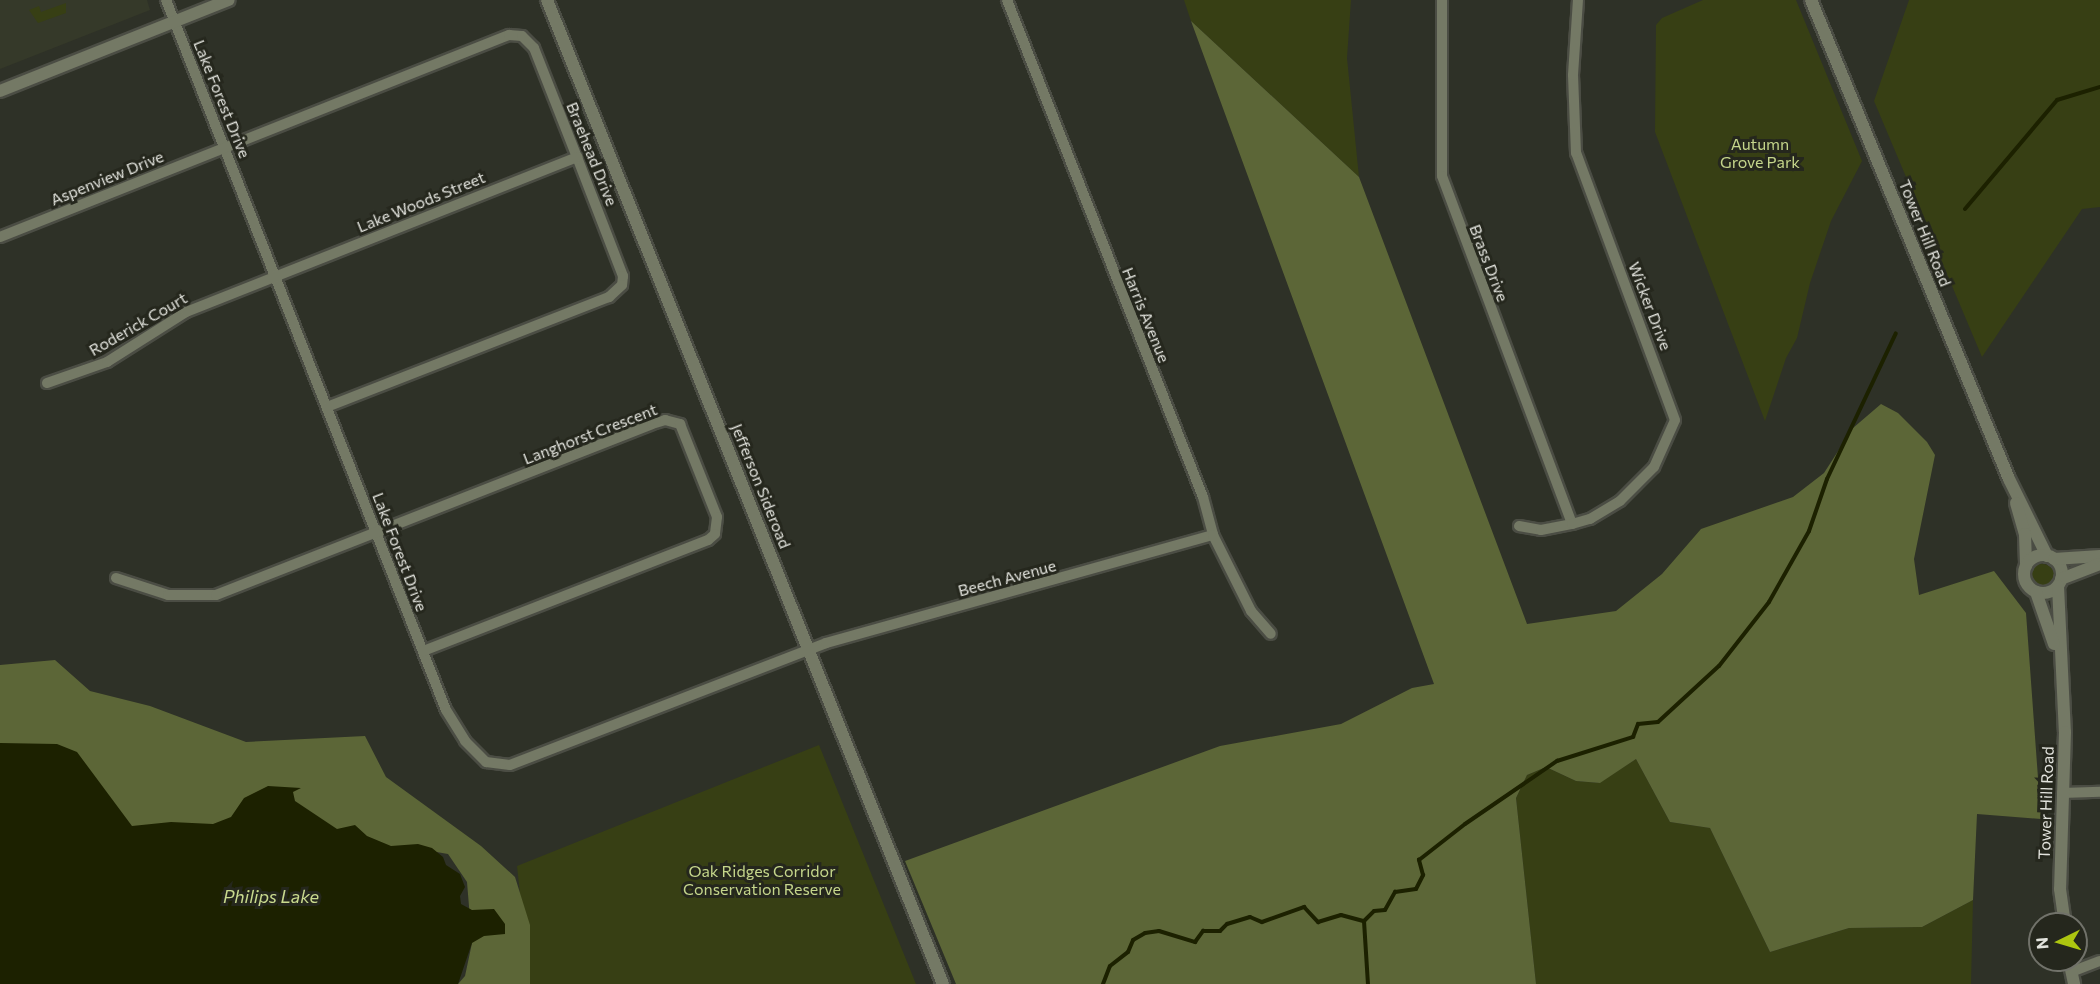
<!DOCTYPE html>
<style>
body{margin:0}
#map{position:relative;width:2100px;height:984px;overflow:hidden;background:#2e3127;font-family:Commissioner,sans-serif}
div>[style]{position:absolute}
.built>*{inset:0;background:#353929}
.green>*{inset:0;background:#373f14}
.round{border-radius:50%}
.forest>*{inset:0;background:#5c6637}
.water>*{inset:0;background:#1c2100}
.stream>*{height:4px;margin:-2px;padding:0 2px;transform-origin:2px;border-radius:2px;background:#1c2100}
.roads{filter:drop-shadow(2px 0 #4b4d44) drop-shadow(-2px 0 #4b4d44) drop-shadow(0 2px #4b4d44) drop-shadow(0 -2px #4b4d44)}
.minor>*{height:10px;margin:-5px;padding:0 5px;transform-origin:5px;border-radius:5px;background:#747965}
.tertiary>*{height:12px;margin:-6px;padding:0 6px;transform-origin:6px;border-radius:6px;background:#747965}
.tertiary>.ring{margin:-6px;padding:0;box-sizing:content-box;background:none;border:12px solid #747965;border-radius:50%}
span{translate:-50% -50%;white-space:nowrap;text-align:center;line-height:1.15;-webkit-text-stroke:6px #25271d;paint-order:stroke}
.street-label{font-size:16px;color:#e2e3dd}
.park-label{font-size:16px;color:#c5d68b}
.water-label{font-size:18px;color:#c9da8e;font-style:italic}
.north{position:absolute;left:2028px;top:912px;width:60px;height:60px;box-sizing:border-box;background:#25271d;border:2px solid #71726a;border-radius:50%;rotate:265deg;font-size:16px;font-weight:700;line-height:24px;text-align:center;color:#e2e3dd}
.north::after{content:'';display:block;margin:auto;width:21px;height:27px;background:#adc610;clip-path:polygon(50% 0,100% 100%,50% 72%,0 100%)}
</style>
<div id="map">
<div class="built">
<div style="clip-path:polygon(0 0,147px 0,150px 10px,0 69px)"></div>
</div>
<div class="green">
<div style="clip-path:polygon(1184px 0,1351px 0,1347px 58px,1359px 177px,1191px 21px)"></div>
<div style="clip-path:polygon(1703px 0,1796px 0,1862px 161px,1831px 221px,1810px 283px,1797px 338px,1786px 358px,1765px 421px,1655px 132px,1656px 25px,1662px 18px)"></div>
<div style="clip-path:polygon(1909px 0,2100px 0,2100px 207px,2082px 209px,1982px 357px,1874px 101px)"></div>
<div style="clip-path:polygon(66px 3px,66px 13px,38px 23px,29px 10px,39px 6px,41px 12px)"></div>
<div class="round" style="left:2029px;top:564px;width:26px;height:26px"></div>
<div style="clip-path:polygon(819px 745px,916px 984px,523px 984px,528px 967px,517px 866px)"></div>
<div style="clip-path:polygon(1636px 759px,1670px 822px,1710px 828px,1770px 952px,1849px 928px,1922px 927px,1973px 900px,1971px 984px,1536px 984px,1516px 798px,1527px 775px,1546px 767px,1576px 781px,1599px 783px)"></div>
</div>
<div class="forest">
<div style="clip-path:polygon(1191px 21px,1359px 177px,1527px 624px,1616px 611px,1662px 574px,1701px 529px,1793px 497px,1824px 473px,1853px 428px,1881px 404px,1898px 413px,1927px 442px,1935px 455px,1914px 559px,1919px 595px,1994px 571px,2026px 613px,2041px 819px,1977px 814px,1973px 900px,1922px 927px,1849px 928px,1770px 952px,1710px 828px,1670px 822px,1636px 759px,1600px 783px,1576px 781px,1546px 767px,1527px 775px,1516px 798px,1536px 984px,956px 984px,905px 861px,1220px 746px,1341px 724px,1412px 688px,1434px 684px)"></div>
<div style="clip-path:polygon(55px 660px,90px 691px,150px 706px,246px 742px,365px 736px,386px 777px,481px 846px,515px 877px,530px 925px,530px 984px,458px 984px,465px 976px,472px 943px,467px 882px,448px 854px,402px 846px,362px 849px,142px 834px,0 748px,0 665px)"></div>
</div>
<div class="water">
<div style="clip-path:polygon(0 743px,57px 744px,77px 752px,132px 826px,171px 822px,213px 824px,231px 817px,244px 798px,268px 786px,301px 788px,293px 792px,295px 801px,337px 829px,355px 825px,367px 836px,391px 846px,418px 844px,432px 848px,443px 857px,446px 865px,460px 874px,465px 887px,460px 896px,461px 904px,472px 910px,494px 909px,505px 924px,505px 934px,484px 936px,472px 943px,458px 984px,0 984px)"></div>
</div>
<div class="stream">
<div style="left:1965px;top:209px;width:143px;rotate:-49.8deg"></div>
<div style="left:2057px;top:100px;width:45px;rotate:-16.8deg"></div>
<div style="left:1364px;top:921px;width:14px;rotate:-45deg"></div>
<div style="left:1374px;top:911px;width:11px;rotate:-5deg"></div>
<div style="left:1385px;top:910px;width:21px;rotate:-61deg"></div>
<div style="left:1395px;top:892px;width:21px;rotate:-8deg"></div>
<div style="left:1416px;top:889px;width:16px;rotate:-63deg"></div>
<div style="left:1423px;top:875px;width:16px;rotate:-105deg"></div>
<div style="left:1419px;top:860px;width:58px;rotate:-38deg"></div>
<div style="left:1465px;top:824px;width:112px;rotate:-34.4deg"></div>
<div style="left:1557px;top:761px;width:80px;rotate:-17.5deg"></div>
<div style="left:1633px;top:737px;width:14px;rotate:-69deg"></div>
<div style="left:1638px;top:724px;width:20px;rotate:-6deg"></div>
<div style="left:1658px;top:722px;width:83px;rotate:-42.6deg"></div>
<div style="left:1719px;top:666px;width:81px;rotate:-52deg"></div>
<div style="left:1769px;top:602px;width:81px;rotate:-60.6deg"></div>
<div style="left:1809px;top:531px;width:55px;rotate:-70.9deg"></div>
<div style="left:1827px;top:479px;width:161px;rotate:-64.7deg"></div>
<div style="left:1364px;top:921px;width:63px;rotate:86.4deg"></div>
<div style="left:1103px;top:984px;width:19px;rotate:-69deg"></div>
<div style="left:1110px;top:966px;width:23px;rotate:-38deg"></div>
<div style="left:1128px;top:952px;width:13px;rotate:-67deg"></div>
<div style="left:1133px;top:940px;width:14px;rotate:-30deg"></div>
<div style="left:1145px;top:933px;width:14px;rotate:-8deg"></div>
<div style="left:1159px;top:931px;width:38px;rotate:17deg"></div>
<div style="left:1195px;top:942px;width:14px;rotate:-54deg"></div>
<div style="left:1203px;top:931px;width:17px"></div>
<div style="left:1220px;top:931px;width:10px;rotate:-45deg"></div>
<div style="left:1227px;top:924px;width:24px;rotate:-17deg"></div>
<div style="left:1250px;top:917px;width:13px;rotate:23deg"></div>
<div style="left:1262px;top:922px;width:45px;rotate:-19.7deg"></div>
<div style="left:1304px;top:907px;width:21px;rotate:47deg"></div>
<div style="left:1318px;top:922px;width:24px;rotate:-17deg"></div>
<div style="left:1341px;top:915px;width:24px;rotate:15deg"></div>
</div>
<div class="roads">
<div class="minor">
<div style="left:166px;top:0;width:763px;rotate:68.48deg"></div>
<div style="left:446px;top:710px;width:36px;rotate:58deg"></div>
<div style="left:465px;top:741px;width:30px;rotate:45deg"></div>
<div style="left:486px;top:762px;width:24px;rotate:7deg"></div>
<div style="left:510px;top:765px;width:339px;rotate:-21.1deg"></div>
<div style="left:826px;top:643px;width:402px;rotate:-15.6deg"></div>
<div style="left:1007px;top:0;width:534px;rotate:68.48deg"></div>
<div style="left:1203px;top:497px;width:39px;rotate:75deg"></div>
<div style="left:1213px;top:535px;width:85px;rotate:63.4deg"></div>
<div style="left:1251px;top:611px;width:30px;rotate:49deg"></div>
<div style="left:1442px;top:0;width:176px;rotate:90deg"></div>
<div style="left:1442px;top:176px;width:371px;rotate:69.5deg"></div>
<div style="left:0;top:237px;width:548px;rotate:-21.65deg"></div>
<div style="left:509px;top:35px;width:13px;rotate:4deg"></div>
<div style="left:522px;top:36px;width:17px;rotate:45deg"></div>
<div style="left:534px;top:48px;width:117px;rotate:68.5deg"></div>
<div style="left:577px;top:157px;width:128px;rotate:68.9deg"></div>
<div style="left:623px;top:276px;width:9px;rotate:96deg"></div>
<div style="left:622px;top:285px;width:18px;rotate:137deg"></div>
<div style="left:609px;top:297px;width:303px;rotate:158.7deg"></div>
<div style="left:47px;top:383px;width:64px;rotate:-19.3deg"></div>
<div style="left:107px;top:362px;width:93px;rotate:-32.3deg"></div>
<div style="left:186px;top:312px;width:421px;rotate:-21.6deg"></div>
<div style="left:1519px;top:526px;width:22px;rotate:10deg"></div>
<div style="left:1541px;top:530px;width:32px;rotate:-11deg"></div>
<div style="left:1572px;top:524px;width:19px;rotate:-16deg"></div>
<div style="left:1590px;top:519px;width:35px;rotate:-31deg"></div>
<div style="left:1620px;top:501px;width:48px;rotate:-45deg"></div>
<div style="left:1654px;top:467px;width:51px;rotate:-65.9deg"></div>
<div style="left:1675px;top:420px;width:285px;rotate:-110.3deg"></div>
<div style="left:1576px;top:153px;width:78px;rotate:-92.2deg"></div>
<div style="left:1573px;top:75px;width:75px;rotate:-86.2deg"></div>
<div style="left:116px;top:578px;width:55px;rotate:18.1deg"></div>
<div style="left:168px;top:595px;width:48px"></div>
<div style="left:216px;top:595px;width:468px;rotate:-21.4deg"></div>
<div style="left:652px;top:424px;width:14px;rotate:-17deg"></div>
<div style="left:665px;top:420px;width:16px;rotate:15deg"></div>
<div style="left:680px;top:424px;width:100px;rotate:68.3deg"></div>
<div style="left:717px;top:517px;width:17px;rotate:97deg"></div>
<div style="left:715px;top:534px;width:9px;rotate:139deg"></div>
<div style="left:708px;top:540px;width:306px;rotate:158.7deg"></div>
<div style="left:2062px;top:793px;width:38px;rotate:-2deg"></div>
<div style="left:2071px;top:972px;width:31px;rotate:-21deg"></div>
</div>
<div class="tertiary">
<div style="left:547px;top:0;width:1061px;rotate:68.08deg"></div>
<div style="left:1811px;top:0;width:518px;rotate:67.54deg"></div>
<div style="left:2009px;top:479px;width:86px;rotate:63.7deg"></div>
<div style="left:0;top:91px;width:246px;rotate:-21.7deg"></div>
<div style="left:2016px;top:503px;width:32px;rotate:74deg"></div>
<div style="left:2025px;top:534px;width:32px;rotate:88deg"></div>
<div class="ring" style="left:2024px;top:555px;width:26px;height:26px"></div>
<div style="left:2054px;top:559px;width:46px;rotate:-3.7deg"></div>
<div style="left:2061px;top:579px;width:42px;rotate:-21deg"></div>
<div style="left:2058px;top:586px;width:146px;rotate:87.3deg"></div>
<div style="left:2065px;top:732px;width:157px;rotate:91.8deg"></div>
<div style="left:2060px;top:889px;width:35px;rotate:82deg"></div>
<div style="left:2036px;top:592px;width:55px;rotate:70.9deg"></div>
<div style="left:2069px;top:960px;width:25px;rotate:78deg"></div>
</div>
</div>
<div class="street-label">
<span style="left:222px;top:99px;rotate:68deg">Lake Forest Drive</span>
<span style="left:592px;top:154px;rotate:68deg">Braehead Drive</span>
<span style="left:107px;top:178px;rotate:-22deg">Aspenview Drive</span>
<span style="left:421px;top:202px;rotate:-22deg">Lake Woods Street</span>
<span style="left:1925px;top:233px;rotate:68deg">Tower Hill Road</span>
<span style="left:1489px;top:263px;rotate:69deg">Brass Drive</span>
<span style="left:1650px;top:306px;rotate:69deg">Wicker Drive</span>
<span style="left:1146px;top:315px;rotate:68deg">Harris Avenue</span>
<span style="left:138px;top:324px;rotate:-30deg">Roderick Court</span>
<span style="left:590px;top:434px;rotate:-21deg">Langhorst Crescent</span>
<span style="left:761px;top:486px;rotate:68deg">Jefferson Sideroad</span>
<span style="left:400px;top:552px;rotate:69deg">Lake Forest Drive</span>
<span style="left:1007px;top:578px;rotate:-15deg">Beech Avenue</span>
<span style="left:2046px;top:803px;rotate:-88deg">Tower Hill Road</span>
</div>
<div class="park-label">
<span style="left:1760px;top:153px">Autumn<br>Grove Park</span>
<span style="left:762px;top:880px">Oak Ridges Corridor<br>Conservation Reserve</span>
</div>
<div class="water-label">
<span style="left:271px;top:896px">Philips Lake</span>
</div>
<div class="north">N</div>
</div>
